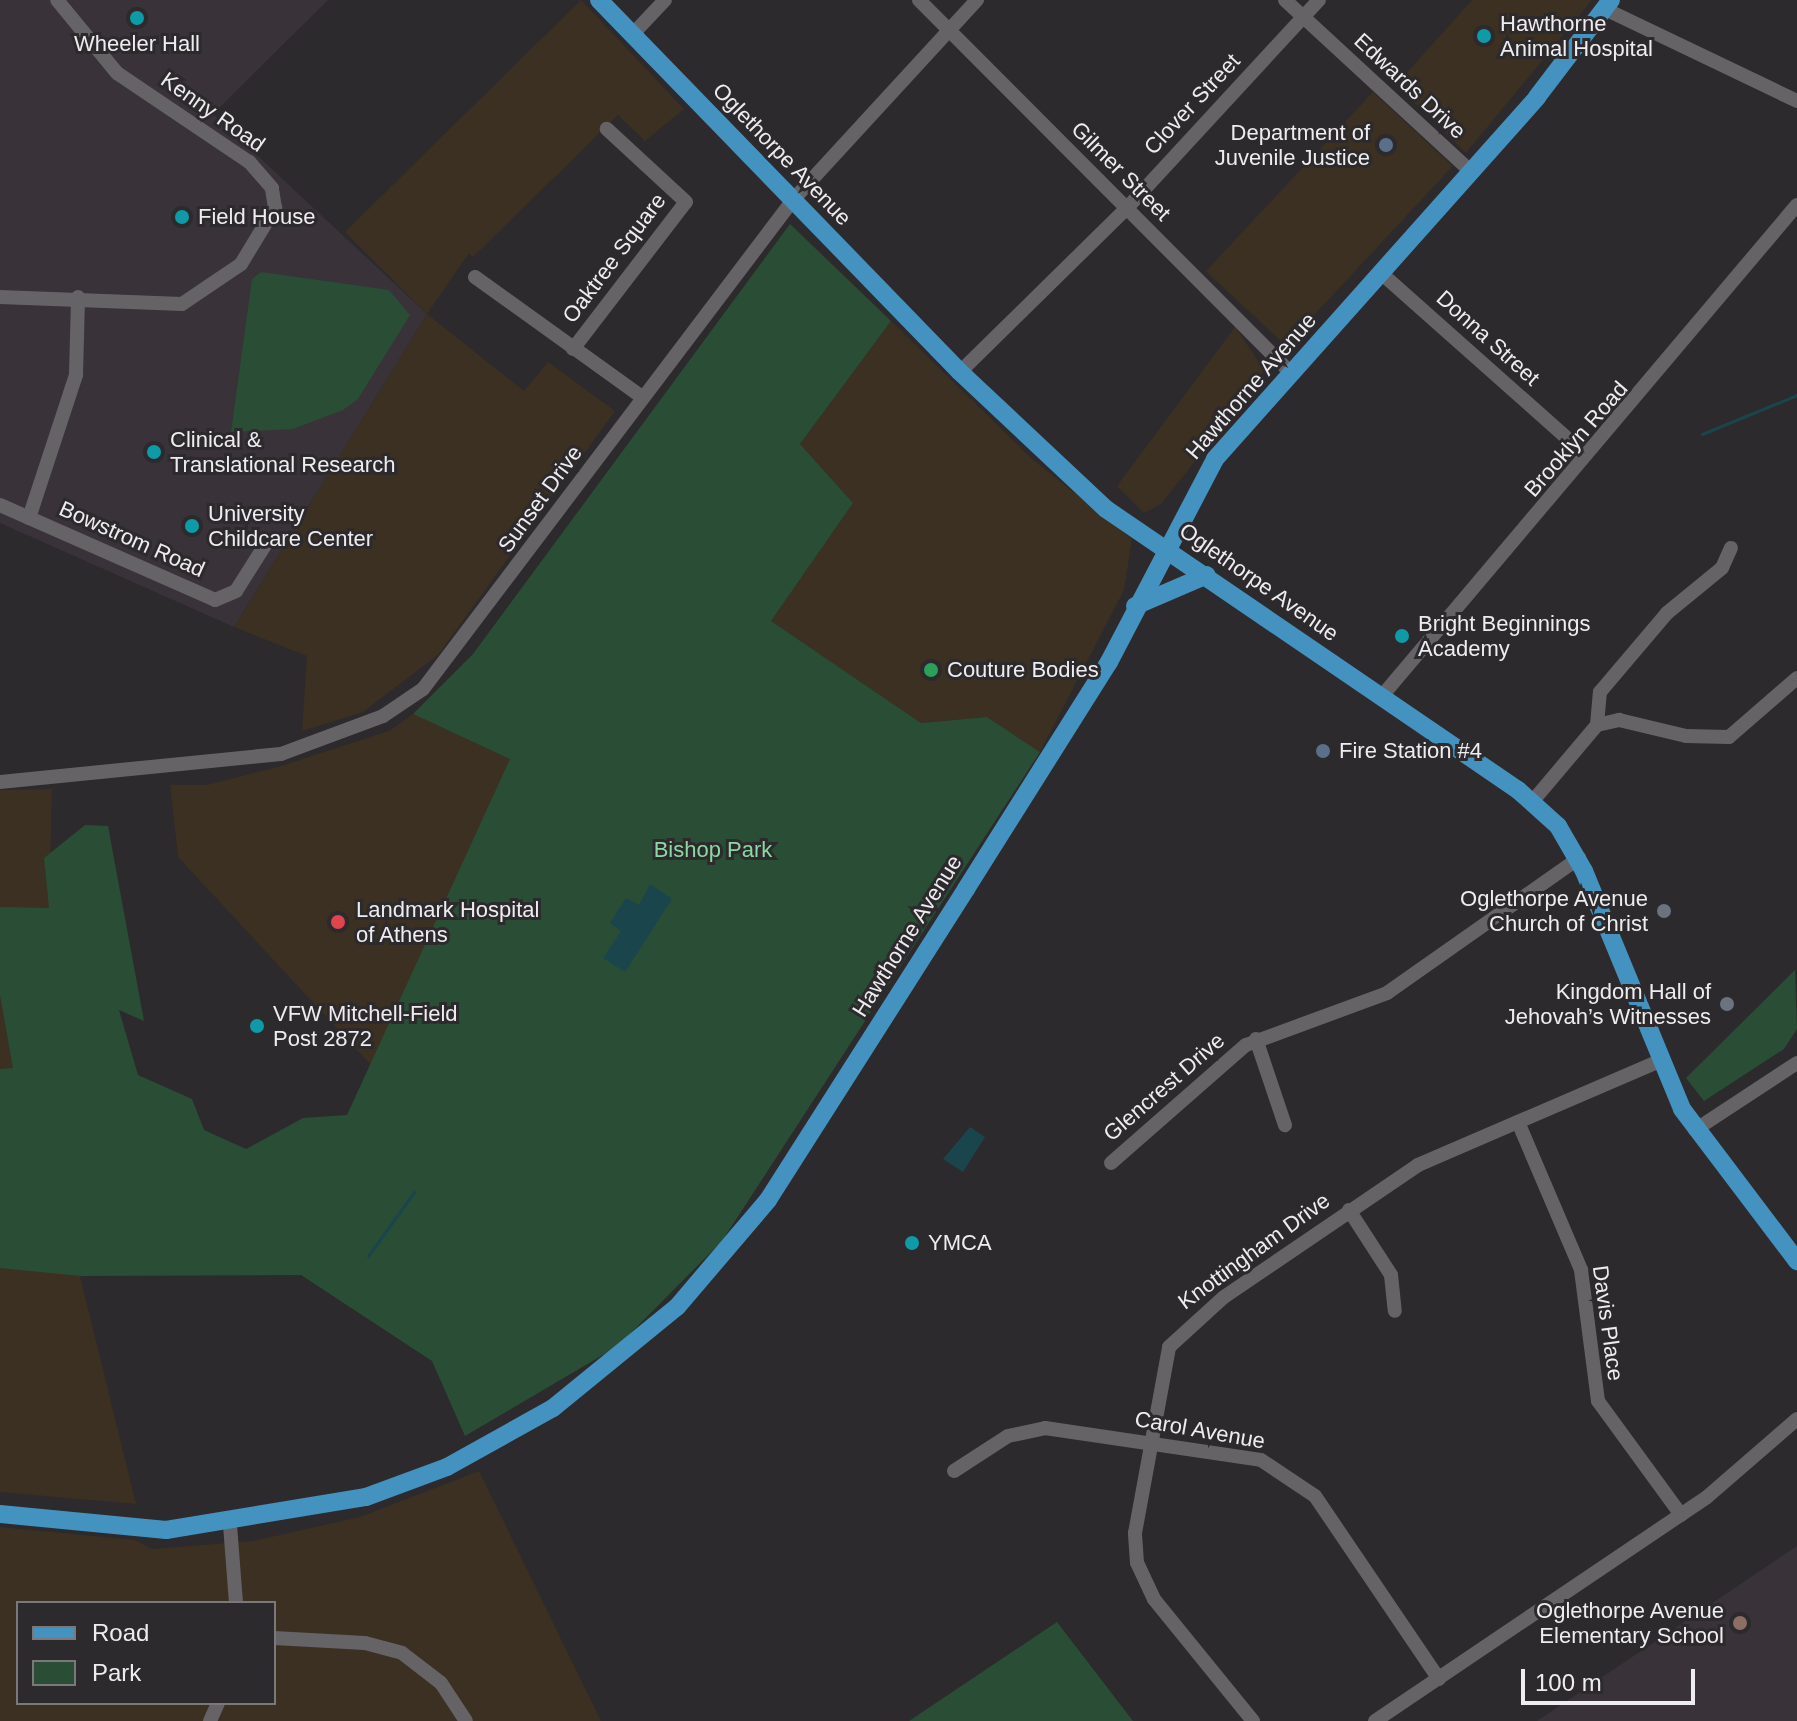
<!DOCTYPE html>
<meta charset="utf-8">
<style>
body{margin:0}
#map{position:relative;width:1797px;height:1721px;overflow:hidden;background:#2c2a2c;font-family:Helvetica,sans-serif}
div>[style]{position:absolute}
.commercial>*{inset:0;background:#3b3021;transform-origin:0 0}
.built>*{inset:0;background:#393239}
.green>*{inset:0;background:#2a4d35}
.water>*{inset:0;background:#1a454d}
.stream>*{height:3px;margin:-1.5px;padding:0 1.5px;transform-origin:1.5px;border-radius:1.5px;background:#1a454d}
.minor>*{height:14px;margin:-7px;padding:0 7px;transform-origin:7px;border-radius:7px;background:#666367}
.major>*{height:18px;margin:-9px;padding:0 9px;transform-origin:9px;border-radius:9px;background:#4392c0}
.dots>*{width:22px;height:22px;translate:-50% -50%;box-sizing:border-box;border:4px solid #2c2a2c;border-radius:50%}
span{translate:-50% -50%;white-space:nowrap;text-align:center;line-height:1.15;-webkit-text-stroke:6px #2c2a2c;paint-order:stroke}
.poi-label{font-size:22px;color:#eeecee}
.left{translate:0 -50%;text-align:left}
.right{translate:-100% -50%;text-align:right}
.street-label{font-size:22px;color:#eeecee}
.park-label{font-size:22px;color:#89d9a2}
.legend{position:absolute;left:16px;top:1601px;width:260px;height:104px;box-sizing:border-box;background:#2c2a2c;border:2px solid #7a787a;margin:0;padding:10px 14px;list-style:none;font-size:24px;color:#eeecee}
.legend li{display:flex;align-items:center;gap:16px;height:40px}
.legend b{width:40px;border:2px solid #7a787a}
.scale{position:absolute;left:1521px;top:1669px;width:174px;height:36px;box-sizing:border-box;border:4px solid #eeecee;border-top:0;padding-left:10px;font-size:24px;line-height:28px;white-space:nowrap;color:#eeecee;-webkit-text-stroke:6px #2c2a2c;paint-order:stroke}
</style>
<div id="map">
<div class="commercial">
<div style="clip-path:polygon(581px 0,684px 109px,645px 141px,618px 115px,473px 257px,469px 253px,427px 314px,524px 391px,548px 362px,615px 411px,438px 655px,363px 712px,302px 731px,307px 656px,234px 627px,427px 314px,345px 232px)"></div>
<div style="clip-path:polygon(1472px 0,1592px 0,1466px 153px,1396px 85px)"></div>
<div style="left:1373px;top:92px;width:109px;height:245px;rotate:43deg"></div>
<div style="clip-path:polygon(891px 321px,1031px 458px,1132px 539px,1124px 590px,1040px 752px,987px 717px,921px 723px,771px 621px,853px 503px,800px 444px)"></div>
<div style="clip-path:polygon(1235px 327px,1264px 369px,1260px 380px,1161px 504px,1144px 513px,1117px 486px)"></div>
<div style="clip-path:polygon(413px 714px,511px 759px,372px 1066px,178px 857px,170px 785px,207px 785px,278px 767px,389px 731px)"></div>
<div style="clip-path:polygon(52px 789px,49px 923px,13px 1267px,80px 1276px,136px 1504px,0 1492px,0 790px)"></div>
<div style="clip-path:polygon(evenodd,479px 1471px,601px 1721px,0 1721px,0 1527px,135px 1540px,152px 1549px,253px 1541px,360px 1517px,479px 1471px,18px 1603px,274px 1603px,274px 1703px,18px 1703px,18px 1603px)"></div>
</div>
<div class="built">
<div style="clip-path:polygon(0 0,328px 0,213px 114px,427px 314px,234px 627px,0 523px)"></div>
<div style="clip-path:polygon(1797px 1546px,1797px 1721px,1537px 1721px,1568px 1700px)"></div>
</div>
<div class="green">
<div style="clip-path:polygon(790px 224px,891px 321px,800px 444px,853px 503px,771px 621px,921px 723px,987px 717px,1040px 752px,722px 1241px,618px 1346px,465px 1436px,432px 1361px,301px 1275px,80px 1276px,0 1268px,0 1069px,13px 1068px,0 995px,0 907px,49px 908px,44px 858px,85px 825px,108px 826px,144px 1021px,119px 1010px,138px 1075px,192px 1099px,204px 1130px,246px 1149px,303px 1118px,347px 1115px,510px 759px,413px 714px,473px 654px)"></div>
<div style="clip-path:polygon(261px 272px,389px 290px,410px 315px,358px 399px,343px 410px,293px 429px,231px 432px,252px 279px)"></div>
<div style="clip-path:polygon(1795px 970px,1797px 1029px,1784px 1049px,1704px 1101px,1686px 1078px)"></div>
<div style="clip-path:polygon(1057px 1622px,1133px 1721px,909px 1721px)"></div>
</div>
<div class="water">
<div style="clip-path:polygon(650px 884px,672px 899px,625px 972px,603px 958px,621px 931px,610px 923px,626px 898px,639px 905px)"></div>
<div style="clip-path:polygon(970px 1127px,985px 1137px,963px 1172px,943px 1159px)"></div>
</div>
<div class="stream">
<div style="left:1702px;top:434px;width:103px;rotate:-22.3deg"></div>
<div style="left:368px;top:1256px;width:79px;rotate:-54.3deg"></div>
</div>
<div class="minor">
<div style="left:919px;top:0;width:527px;rotate:45.08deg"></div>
<div style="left:1285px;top:0;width:252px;rotate:42.7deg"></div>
<div style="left:1605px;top:9px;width:213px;rotate:25.6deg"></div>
<div style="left:632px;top:35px;width:48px;rotate:-46.7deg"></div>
<div style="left:1381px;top:273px;width:247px;rotate:41.6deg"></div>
<div style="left:475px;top:277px;width:206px;rotate:35.7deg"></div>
<div style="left:0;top:297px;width:182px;rotate:2.2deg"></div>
<div style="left:182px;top:304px;width:71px;rotate:-34.1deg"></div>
<div style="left:241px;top:264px;width:66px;rotate:-58.7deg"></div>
<div style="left:275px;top:208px;width:20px;rotate:-99deg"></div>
<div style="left:272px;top:188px;width:35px;rotate:-131deg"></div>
<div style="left:249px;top:162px;width:159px;rotate:-146deg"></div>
<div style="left:117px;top:73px;width:94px;rotate:-129.4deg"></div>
<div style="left:573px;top:349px;width:185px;rotate:-52.5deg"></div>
<div style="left:686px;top:202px;width:108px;rotate:-137.3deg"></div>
<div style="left:960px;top:372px;width:234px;rotate:-44.5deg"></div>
<div style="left:1127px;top:208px;width:283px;rotate:-47.3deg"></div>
<div style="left:0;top:505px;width:235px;rotate:23.8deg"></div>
<div style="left:215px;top:600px;width:23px;rotate:-23deg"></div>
<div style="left:236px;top:591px;width:58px;rotate:-57.7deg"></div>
<div style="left:29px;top:518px;width:151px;rotate:-71.8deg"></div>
<div style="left:76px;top:375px;width:78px;rotate:-88.5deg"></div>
<div style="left:1382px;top:696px;width:643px;rotate:-49.8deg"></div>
<div style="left:1597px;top:725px;width:33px;rotate:-85deg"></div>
<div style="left:1600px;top:692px;width:104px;rotate:-49.7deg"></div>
<div style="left:1667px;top:613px;width:71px;rotate:-39.3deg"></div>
<div style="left:1722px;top:568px;width:22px;rotate:-66deg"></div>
<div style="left:0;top:782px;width:282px;rotate:-5.7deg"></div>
<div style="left:281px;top:754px;width:109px;rotate:-20.4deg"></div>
<div style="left:383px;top:716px;width:48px;rotate:-34deg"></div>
<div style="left:423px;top:689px;width:613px;rotate:-52.89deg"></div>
<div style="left:793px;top:200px;width:272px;rotate:-47.4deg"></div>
<div style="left:1532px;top:802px;width:101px;rotate:-49.8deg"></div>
<div style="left:1597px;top:725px;width:23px;rotate:-13deg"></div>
<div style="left:1619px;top:720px;width:69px;rotate:13.4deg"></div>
<div style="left:1686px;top:736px;width:43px;rotate:1.3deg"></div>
<div style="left:1729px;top:737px;width:90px;rotate:-40.9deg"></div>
<div style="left:1256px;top:1039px;width:91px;rotate:71.4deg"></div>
<div style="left:1518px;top:1122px;width:161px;rotate:66.9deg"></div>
<div style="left:1581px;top:1270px;width:132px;rotate:82.6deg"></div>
<div style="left:1598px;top:1401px;width:141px;rotate:53.9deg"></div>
<div style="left:1695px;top:1130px;width:122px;rotate:-33.3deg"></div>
<div style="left:1111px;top:1163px;width:179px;rotate:-41.2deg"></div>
<div style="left:1246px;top:1045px;width:150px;rotate:-20.2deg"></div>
<div style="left:1387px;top:993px;width:235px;rotate:-35.1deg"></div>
<div style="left:1349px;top:1210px;width:77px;rotate:57.1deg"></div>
<div style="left:1391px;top:1275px;width:36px;rotate:84deg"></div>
<div style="left:954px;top:1471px;width:64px;rotate:-32.9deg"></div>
<div style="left:1008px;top:1436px;width:38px;rotate:-12deg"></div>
<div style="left:1045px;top:1428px;width:218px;rotate:8.4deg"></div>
<div style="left:1261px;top:1460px;width:65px;rotate:33.7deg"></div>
<div style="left:1315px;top:1496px;width:221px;rotate:55.9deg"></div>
<div style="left:230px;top:1525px;width:78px;rotate:85.6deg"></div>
<div style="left:274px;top:1638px;width:91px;rotate:3.1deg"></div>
<div style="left:365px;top:1643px;width:38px;rotate:15deg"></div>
<div style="left:402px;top:1653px;width:49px;rotate:37.6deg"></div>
<div style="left:441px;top:1683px;width:45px;rotate:56.7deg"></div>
<div style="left:210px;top:1721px;width:20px;rotate:-66deg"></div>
<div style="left:1253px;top:1721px;width:157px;rotate:-129.1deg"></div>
<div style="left:1154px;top:1599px;width:40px;rotate:-115deg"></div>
<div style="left:1137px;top:1563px;width:30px;rotate:-94deg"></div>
<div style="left:1135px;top:1533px;width:189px;rotate:-79.6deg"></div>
<div style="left:1169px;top:1347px;width:74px;rotate:-42.3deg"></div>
<div style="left:1224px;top:1297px;width:235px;rotate:-34.2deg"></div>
<div style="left:1418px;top:1165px;width:263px;rotate:-23.3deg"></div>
<div style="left:1375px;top:1721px;width:400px;rotate:-34deg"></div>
<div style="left:1707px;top:1497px;width:119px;rotate:-40.9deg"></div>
</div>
<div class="major">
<div style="left:599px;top:0;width:518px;rotate:45.86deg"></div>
<div style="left:960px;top:372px;width:200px;rotate:43.2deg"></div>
<div style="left:1106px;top:509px;width:499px;rotate:34.3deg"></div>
<div style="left:1518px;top:790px;width:54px;rotate:42deg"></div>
<div style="left:1558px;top:826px;width:52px;rotate:60deg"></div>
<div style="left:1584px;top:871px;width:257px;rotate:67.6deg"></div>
<div style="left:1682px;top:1109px;width:191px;rotate:52.9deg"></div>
<div style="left:1135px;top:606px;width:78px;rotate:-23.3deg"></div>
<div style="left:0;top:1514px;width:167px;rotate:5.5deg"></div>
<div style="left:166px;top:1530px;width:203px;rotate:-9.4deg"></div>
<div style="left:366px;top:1497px;width:86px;rotate:-20.3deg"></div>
<div style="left:447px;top:1467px;width:121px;rotate:-29.1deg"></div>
<div style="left:553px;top:1408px;width:160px;rotate:-39.2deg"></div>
<div style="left:677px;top:1307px;width:140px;rotate:-49.6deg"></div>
<div style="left:768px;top:1200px;width:369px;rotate:-57.5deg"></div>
<div style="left:966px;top:889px;width:268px;rotate:-57.8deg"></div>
<div style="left:1109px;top:662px;width:229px;rotate:-62.4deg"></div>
<div style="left:1215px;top:459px;width:484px;rotate:-48.3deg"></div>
<div style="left:1537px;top:97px;width:122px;rotate:-52.7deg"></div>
</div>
<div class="dots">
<div style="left:137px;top:18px;background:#0f9aa8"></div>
<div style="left:1484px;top:36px;background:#0f9aa8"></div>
<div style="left:1386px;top:145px;background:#5c6f8a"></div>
<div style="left:182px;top:217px;background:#0f9aa8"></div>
<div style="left:154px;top:452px;background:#0f9aa8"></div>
<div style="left:192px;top:526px;background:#0f9aa8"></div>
<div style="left:1402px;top:636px;background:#0f9aa8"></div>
<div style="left:931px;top:670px;background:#2e9e5b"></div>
<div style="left:1323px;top:751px;background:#5c6f8a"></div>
<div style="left:1664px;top:911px;background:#6b7280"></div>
<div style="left:338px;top:922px;background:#e0444e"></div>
<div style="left:1727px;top:1004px;background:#6b7280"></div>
<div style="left:257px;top:1026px;background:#0f9aa8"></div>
<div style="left:912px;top:1243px;background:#0f9aa8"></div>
<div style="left:1740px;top:1623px;background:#8d6e63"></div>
</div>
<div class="poi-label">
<span class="left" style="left:1500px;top:36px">Hawthorne<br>Animal Hospital</span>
<span style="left:137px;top:44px">Wheeler Hall</span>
<span class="right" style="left:1370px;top:145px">Department of<br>Juvenile Justice</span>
<span class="left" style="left:198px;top:217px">Field House</span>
<span class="left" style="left:170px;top:452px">Clinical &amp;<br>Translational Research</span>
<span class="left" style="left:208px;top:526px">University<br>Childcare Center</span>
<span class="left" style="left:1418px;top:636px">Bright Beginnings<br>Academy</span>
<span class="left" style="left:947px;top:670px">Couture Bodies</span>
<span class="left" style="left:1339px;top:751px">Fire Station #4</span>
<span class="right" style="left:1648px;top:911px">Oglethorpe Avenue<br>Church of Christ</span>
<span class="left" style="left:356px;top:922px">Landmark Hospital<br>of Athens</span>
<span class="right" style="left:1711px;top:1004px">Kingdom Hall of<br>Jehovah’s Witnesses</span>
<span class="left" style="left:273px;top:1026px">VFW Mitchell-Field<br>Post 2872</span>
<span class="left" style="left:928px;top:1243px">YMCA</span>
<span class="right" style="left:1724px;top:1623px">Oglethorpe Avenue<br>Elementary School</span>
</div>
<div class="street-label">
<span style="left:1410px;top:86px;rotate:43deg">Edwards Drive</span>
<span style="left:1192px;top:104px;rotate:-47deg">Clover Street</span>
<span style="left:213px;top:112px;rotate:35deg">Kenny Road</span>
<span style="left:782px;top:154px;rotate:46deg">Oglethorpe Avenue</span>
<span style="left:1121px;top:171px;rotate:45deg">Gilmer Street</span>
<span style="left:614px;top:258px;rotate:-53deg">Oaktree Square</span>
<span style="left:1488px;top:338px;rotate:42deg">Donna Street</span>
<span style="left:1251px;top:386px;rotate:-49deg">Hawthorne Avenue</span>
<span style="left:1576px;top:439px;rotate:-49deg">Brooklyn Road</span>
<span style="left:540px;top:499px;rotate:-54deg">Sunset Drive</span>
<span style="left:132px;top:539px;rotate:24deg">Bowstrom Road</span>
<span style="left:1259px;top:582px;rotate:35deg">Oglethorpe Avenue</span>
<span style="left:907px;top:936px;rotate:-58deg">Hawthorne Avenue</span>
<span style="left:1164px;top:1087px;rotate:-41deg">Glencrest Drive</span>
<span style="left:1254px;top:1251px;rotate:-36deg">Knottingham Drive</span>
<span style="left:1608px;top:1323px;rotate:82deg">Davis Place</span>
<span style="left:1200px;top:1430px;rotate:10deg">Carol Avenue</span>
</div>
<div class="park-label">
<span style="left:713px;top:850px">Bishop Park</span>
</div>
<ul class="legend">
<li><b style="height:10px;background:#4392c0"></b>Road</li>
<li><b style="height:22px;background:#2a4d35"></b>Park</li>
</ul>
<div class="scale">100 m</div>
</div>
